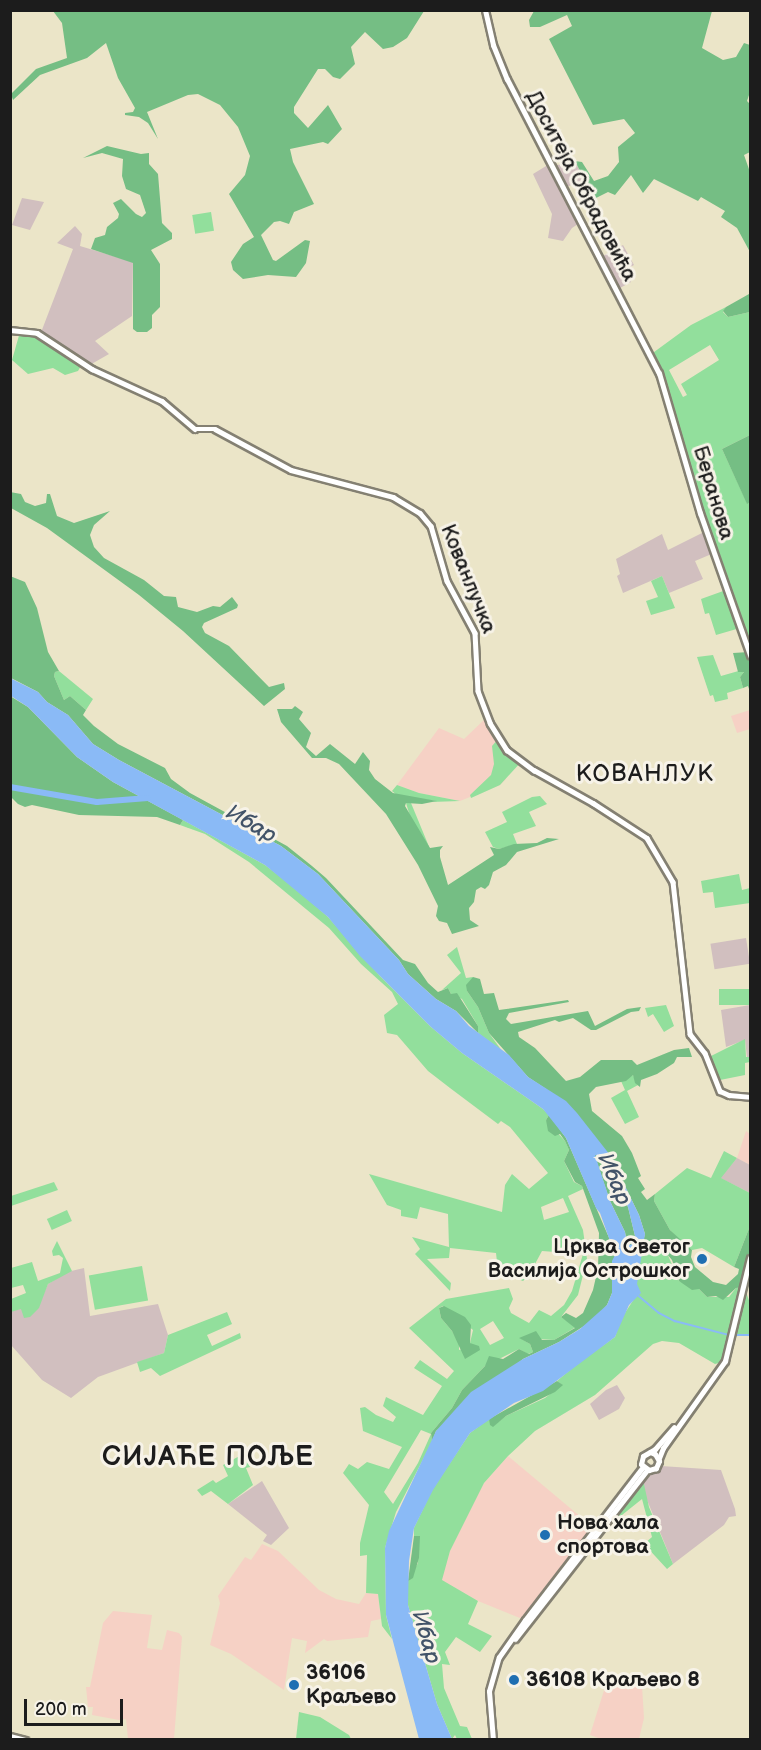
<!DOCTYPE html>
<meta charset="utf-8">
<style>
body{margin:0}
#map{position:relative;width:761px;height:1750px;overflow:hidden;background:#ebe5c8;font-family:"Balsamiq Sans",sans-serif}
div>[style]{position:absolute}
.built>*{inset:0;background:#f6d1c5}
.industrial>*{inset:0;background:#d1bfbf;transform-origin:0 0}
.green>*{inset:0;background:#92df9c;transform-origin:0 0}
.forest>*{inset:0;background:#75be84}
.water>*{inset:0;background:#8abaf6}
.stream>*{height:1.5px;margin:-0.75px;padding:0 0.75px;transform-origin:0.75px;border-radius:0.75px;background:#8abaf6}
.river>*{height:6px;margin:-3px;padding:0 3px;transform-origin:3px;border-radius:3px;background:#8abaf6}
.roads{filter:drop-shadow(2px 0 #848072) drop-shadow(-2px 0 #848072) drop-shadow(0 2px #848072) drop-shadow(0 -2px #848072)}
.tertiary>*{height:4.5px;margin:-2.25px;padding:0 2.25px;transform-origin:2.25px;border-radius:2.25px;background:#fff}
.secondary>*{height:5px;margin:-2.5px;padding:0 2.5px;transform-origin:2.5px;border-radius:2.5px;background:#fff}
.dots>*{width:16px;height:16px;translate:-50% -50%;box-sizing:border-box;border:3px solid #f7f3e8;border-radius:50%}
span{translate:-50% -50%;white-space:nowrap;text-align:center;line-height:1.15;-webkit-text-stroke:6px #f7f3e8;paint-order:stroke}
.street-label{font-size:21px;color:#1c1c1c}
.poi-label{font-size:21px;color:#1c1c1c;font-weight:700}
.right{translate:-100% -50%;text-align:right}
.left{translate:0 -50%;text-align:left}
.water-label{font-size:22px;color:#425368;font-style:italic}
.quarter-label{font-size:24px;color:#1c1c1c;letter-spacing:1.5px}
.district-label{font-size:27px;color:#1c1c1c;font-weight:700;letter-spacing:1.5px}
.frame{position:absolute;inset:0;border:12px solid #1c1c1c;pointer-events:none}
.scale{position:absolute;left:24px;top:1699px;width:99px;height:27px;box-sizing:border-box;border:3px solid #1c1c1c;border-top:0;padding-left:8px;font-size:18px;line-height:21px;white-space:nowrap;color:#1c1c1c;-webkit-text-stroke:4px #f7f3e8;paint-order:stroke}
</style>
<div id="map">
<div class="built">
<div style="clip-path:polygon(750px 710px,750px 729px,737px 733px,731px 716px)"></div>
<div style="clip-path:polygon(487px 717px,499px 737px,506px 779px,500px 785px,460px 801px,419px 793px,397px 785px,439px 728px,464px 739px)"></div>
<div style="clip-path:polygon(746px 1131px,750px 1134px,750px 1165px,737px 1158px)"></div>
<div style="clip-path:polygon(508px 1456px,594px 1528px,525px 1620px,478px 1601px,441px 1580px,450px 1551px,471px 1505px,484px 1483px)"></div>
<div style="clip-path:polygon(262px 1544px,278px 1551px,319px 1590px,336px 1599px,359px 1604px,366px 1593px,378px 1594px,381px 1619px,371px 1621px,368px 1637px,327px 1641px,324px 1639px,305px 1653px,307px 1641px,292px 1638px,284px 1690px,231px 1654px,210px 1645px,220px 1603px,218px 1596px,245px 1557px,251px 1560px)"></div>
<div style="clip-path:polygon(113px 1611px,152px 1615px,147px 1648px,162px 1650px,167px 1630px,179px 1633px,182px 1637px,174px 1739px,128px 1739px,126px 1719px,119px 1720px,92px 1715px,93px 1707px,88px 1707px,86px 1687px,90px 1687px,103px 1623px)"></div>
<div style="clip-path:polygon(606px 1684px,642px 1686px,644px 1718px,639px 1739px,601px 1739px,590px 1735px)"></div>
</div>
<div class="industrial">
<div style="clip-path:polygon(570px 160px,575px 161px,584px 180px,564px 188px,581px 222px,572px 228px,563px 241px,548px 238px,552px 214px,533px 174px,551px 163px,553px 167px)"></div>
<div style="clip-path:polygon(22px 198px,44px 202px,30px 230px,12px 225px)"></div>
<div style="clip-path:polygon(75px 226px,82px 234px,80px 246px,133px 262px,132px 316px,95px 341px,109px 354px,88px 366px,40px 335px,73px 249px,57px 243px)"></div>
<div style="clip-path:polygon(623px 245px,634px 265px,625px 270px,631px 282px,620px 288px,603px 256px)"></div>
<div style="clip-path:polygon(706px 531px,714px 553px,695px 561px,703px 579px,669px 593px,662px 576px,623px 593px,617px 576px,620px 574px,616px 559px,662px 534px,668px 550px)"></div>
<div style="left:746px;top:938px;width:26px;height:36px;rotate:81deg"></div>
<div style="clip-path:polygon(750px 1005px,750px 1057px,747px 1057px,745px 1040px,726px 1047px,721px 1010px)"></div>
<div style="clip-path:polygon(737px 1158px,750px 1165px,750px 1193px,720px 1178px)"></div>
<div style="clip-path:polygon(84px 1268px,90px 1316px,158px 1304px,168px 1335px,164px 1353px,98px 1377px,71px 1398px,42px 1380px,11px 1345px,10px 1312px,40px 1302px,48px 1284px,67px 1272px)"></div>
<div style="clip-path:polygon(617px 1385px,625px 1398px,619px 1409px,599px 1420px,590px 1404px,606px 1390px)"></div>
<div style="clip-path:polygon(661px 1466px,721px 1470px,735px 1509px,736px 1516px,729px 1517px,724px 1525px,673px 1564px,643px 1490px,642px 1475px)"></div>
<div style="clip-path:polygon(262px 1481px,289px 1528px,271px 1545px,263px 1541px,267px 1535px,228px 1504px)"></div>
</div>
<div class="green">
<div style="left:211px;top:212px;width:19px;height:19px;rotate:81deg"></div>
<div style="clip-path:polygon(evenodd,726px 307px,723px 312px,728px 317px,750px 312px,750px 435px,722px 449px,747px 503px,750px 502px,750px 655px,740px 628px,716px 635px,709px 613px,705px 614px,701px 599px,726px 590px,650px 355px,691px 325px,726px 307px,710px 345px,719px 360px,681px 384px,687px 395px,683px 397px,669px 370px,710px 345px)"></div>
<div style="clip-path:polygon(20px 332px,36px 335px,82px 364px,78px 371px,65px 375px,53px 368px,28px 374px,12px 360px)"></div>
<div style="clip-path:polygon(662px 576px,675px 608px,651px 615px,646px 601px,658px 597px,651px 581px)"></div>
<div style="clip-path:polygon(713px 655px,721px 676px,742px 670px,744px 672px,740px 677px,743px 688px,727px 693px,728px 699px,715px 702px,713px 695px,710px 696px,697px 657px)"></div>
<div style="clip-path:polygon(59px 671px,93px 699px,86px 710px,70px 696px,64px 700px,54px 676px,55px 672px)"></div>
<div style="clip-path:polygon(499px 738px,507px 750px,522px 761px,500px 785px,471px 798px,470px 795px,491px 775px,494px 764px,492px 746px)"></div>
<div style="clip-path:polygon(397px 785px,419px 793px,460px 801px,431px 802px,436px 801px,398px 796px,392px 791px)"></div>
<div style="clip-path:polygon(540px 796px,547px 804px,529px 812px,536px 826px,513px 834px,517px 844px,499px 849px,493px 847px,485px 832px,507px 822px,502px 812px,532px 797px)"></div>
<div style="clip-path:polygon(406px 803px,411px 803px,430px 849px,412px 823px)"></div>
<div style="clip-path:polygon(evenodd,183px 820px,265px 865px,295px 888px,328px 917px,380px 976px,431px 1027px,462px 1053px,543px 1109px,549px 1115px,546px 1120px,565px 1141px,569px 1150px,564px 1161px,574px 1182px,582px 1186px,583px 1189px,568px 1196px,583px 1230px,587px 1259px,578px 1295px,561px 1317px,576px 1327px,554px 1340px,520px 1338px,530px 1344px,533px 1352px,528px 1354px,519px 1349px,485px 1366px,462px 1390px,452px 1408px,431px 1433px,432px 1442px,396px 1512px,385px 1548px,386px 1615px,392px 1639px,382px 1626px,378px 1594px,366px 1593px,367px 1555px,360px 1556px,360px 1543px,369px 1505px,343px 1473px,349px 1464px,358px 1469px,367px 1462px,389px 1469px,402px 1447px,363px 1431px,360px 1408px,365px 1407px,376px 1415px,393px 1422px,396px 1417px,383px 1406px,386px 1397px,423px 1415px,442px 1386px,414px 1368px,420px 1360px,447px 1379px,454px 1371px,409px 1328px,446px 1299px,509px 1288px,513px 1299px,509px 1308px,511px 1313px,529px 1323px,539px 1310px,551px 1316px,564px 1305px,572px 1291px,583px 1254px,542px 1251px,529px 1275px,523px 1281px,498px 1271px,496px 1253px,450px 1248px,449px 1258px,427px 1259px,451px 1283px,450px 1291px,415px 1254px,420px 1249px,412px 1237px,449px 1247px,448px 1214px,420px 1207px,417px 1219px,401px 1216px,401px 1210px,387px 1205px,369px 1174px,502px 1212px,505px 1185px,512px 1174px,529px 1189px,548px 1173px,510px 1127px,501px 1121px,498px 1124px,450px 1088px,428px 1071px,397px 1035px,387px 1033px,384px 1015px,398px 1004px,392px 992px,361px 964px,329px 928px,249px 862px,205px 834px,180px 825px,183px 820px,563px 1198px,569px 1212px,544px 1220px,541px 1207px,563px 1198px,183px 820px,443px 1306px,473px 1330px,470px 1343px,473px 1346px,459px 1350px,459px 1344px,452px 1331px,441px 1318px,439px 1308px,443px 1306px,183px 820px,493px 1321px,504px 1338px,490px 1345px,480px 1329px,493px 1321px,183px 820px,421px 1430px,431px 1434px,418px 1463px,393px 1504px,384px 1492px,421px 1430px)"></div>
<div style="clip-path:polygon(739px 874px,742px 890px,750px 888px,750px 903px,715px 908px,713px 892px,703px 893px,701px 881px)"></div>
<div style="clip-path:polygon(457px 947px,466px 978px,473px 977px,467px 991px,478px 1007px,489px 1033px,502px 1051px,478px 1033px,478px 1026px,462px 999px,451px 994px,448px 988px,442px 990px,461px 973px,447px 955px)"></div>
<div style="left:750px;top:989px;width:16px;height:31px;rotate:90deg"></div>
<div style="clip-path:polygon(666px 1005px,674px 1026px,664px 1032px,653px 1014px,648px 1017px,645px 1008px)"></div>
<div style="clip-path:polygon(745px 1039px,746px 1057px,750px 1057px,750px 1062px,745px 1063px,745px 1075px,715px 1081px,707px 1058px)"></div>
<div style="clip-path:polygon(633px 1075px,638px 1085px,627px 1091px,639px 1117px,625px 1124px,611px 1098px,625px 1090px,621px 1081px)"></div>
<div style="clip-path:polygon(724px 1151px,737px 1158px,721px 1178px,750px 1193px,750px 1226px,734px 1267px,702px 1248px,692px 1250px,682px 1243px,670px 1230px,654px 1201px,655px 1194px,687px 1168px,711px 1178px)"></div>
<div style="clip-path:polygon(54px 1182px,58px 1190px,11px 1206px,11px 1196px)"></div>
<div style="left:67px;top:1210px;width:12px;height:22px;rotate:66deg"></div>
<div style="clip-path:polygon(57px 1241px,72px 1271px,48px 1284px,39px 1308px,30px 1317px,24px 1318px,21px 1309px,11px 1312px,11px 1299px,26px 1293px,23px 1285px,11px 1288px,11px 1268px,32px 1262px,38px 1281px,60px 1273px,63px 1258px,59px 1255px,53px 1256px,52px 1251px)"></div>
<div style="clip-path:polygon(647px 1241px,656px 1241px,667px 1253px,679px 1281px,699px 1289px,707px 1297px,729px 1297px,736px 1288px,744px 1287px,750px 1303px,750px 1335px,732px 1335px,725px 1361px,715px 1364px,679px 1343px,662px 1341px,653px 1344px,595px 1395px,535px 1431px,508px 1456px,484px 1483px,450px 1551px,442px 1580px,478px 1601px,468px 1624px,492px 1636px,480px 1652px,456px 1637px,445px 1652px,450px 1665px,442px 1664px,444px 1688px,460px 1726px,467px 1727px,472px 1739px,457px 1739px,455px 1735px,452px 1739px,437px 1704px,408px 1605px,408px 1581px,418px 1563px,419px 1536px,414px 1536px,414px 1528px,432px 1490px,470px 1433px,489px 1419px,493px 1426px,506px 1416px,545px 1398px,562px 1385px,557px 1381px,577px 1364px,615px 1337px,621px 1319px,634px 1299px,640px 1256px,644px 1252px)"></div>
<div style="left:142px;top:1266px;width:35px;height:54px;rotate:80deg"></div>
<div style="clip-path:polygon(227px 1312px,232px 1324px,207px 1335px,212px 1346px,240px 1333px,241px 1338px,160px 1376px,151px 1368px,140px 1372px,137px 1362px,164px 1353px,168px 1335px)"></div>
<div style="clip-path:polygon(245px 1453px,250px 1467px,246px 1468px,253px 1485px,228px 1504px,211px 1491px,202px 1496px,197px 1490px,213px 1480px,216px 1483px,228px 1476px,223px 1465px)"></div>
<div style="clip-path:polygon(642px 1475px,649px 1507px,673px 1564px,667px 1569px,644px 1544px,652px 1537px,642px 1499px,617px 1519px,603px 1525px)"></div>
<div style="clip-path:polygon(299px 1712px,320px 1717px,349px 1735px,351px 1739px,296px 1739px)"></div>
</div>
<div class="forest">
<div style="clip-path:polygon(53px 11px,424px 11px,407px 38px,393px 47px,383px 49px,365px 32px,351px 47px,355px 64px,340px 79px,333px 77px,325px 69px,318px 69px,294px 107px,294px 113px,308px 128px,328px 105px,342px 129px,328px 144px,323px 142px,290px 149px,293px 162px,314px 204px,294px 212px,289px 224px,280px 221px,274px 222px,261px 235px,273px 260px,276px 261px,305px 240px,310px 241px,306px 263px,296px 277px,268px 275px,243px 279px,233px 270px,231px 262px,243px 244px,254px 237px,229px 194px,245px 175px,250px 156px,238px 127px,220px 105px,198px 94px,188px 95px,147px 112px,158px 139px,148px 123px,139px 117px,125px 115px,125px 113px,133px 112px,135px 108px,118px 78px,106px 43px,87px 58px,40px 75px,13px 100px,11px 94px,36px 69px,67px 58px,62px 23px)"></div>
<div style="clip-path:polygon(534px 11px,712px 11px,702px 48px,723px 60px,736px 57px,744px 43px,750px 45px,750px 92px,747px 101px,750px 104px,750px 152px,744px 155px,750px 172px,750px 252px,737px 228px,721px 217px,725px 211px,701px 197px,698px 201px,654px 179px,643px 193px,631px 175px,615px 195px,608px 192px,594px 199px,575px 161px,582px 162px,594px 181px,608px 176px,619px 162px,618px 147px,635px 133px,624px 119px,593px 125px,549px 39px,572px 26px,567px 15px,540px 27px,530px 27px,529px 20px)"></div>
<div style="clip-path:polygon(107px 146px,141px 154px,149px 153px,149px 164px,158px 174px,162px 223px,172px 233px,172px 239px,151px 250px,160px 264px,160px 307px,152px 315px,152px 328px,147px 332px,137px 332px,133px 329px,133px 263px,91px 249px,95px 238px,105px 235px,107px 227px,118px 218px,119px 214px,113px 203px,121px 199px,136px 214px,142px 217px,146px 213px,140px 195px,126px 189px,122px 176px,123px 159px,102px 153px,83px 158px)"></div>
<div style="clip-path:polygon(750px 289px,750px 312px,728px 317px,723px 311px,726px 307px,749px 294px)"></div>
<div style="clip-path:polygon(750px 435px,750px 502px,747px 504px,722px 449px)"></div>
<div style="clip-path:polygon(10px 492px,21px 494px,25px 502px,35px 506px,46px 503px,47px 494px,50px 494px,57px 516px,74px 523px,110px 511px,94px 525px,90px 535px,94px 547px,104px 558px,144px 580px,164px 596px,176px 597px,178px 607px,197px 612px,213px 606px,220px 607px,232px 597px,238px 605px,237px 608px,204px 623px,202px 627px,205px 633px,229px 646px,269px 687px,284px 683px,285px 689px,264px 706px,183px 631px,139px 595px,47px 528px,11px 508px)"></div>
<div style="clip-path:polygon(10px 576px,25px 582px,37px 608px,48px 652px,59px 671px,55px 672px,54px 676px,64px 700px,70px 696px,86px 710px,83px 715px,94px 726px,118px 744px,165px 768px,171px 779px,190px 793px,287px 846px,312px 866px,326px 878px,403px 960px,415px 964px,428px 983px,438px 992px,448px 988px,451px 994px,457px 993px,478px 1026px,478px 1033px,456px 1011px,436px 999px,408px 974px,399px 960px,318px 874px,281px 846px,119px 760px,93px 744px,68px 715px,47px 702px,38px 692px,11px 678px)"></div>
<div style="clip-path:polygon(749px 652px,750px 656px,750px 692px,748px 686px,743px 688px,740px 677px,744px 672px,738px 672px,733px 653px)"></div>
<div style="clip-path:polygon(10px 696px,28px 707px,77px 757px,113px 782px,183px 820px,180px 825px,157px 817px,79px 815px,32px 805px,25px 807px,18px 804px,11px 797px)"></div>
<div style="clip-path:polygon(295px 706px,303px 712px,299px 719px,311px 733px,306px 747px,316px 756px,330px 744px,355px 764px,363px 752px,370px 761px,369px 770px,375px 779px,393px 793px,437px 801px,422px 804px,406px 803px,405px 806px,430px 848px,443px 846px,440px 850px,440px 857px,448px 885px,494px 855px,490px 847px,499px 849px,514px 844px,537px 843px,547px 838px,559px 839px,517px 852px,506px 865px,493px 872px,489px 885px,485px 889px,481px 887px,476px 890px,474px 902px,469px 908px,470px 920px,479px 926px,452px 934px,447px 923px,439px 921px,436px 916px,438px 906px,418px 865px,386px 814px,339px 764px,326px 758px,312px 758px,281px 722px,277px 709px,292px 709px)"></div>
<div style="clip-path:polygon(473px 977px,480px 979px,484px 994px,494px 993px,499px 1010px,568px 1000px,569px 1002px,509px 1013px,506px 1019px,511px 1024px,588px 1011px,595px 1026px,627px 1009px,641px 1007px,639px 1011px,631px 1012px,596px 1030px,591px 1030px,573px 1018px,559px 1022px,555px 1020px,518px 1032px,519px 1037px,535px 1048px,566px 1081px,580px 1077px,601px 1060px,632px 1060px,637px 1065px,674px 1050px,689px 1048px,692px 1057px,677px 1057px,674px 1063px,657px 1074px,641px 1080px,640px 1087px,635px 1083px,633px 1075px,626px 1081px,596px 1087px,589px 1094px,592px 1111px,622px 1136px,632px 1153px,641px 1176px,638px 1178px,645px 1189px,641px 1192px,647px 1200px,655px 1194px,654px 1201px,670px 1230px,692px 1250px,691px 1257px,695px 1267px,713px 1282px,726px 1285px,738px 1274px,739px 1269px,734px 1267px,750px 1226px,750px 1258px,744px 1287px,736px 1288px,723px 1300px,716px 1296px,707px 1297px,699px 1289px,692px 1290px,679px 1281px,672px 1260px,656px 1241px,647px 1241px,644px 1252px,640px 1253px,645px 1234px,639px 1215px,610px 1155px,546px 1089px,528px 1077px,489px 1033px,478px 1007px,467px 991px,466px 985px)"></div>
<div style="clip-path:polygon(549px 1115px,566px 1138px,613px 1247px,615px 1255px,612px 1271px,612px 1293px,607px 1305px,595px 1319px,559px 1342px,523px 1359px,436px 1431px,432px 1442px,431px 1433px,452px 1408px,462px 1390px,485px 1366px,489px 1356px,503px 1359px,519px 1349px,529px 1354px,533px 1352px,530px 1344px,519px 1338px,536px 1331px,542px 1340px,554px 1340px,575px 1328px,561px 1317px,566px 1313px,576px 1318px,583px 1313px,593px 1290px,598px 1268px,599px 1233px,582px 1186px,575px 1182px,564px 1161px,569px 1150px,565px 1141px,560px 1134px,555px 1136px,548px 1131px,546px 1120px)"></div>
<div style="clip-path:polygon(594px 1154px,598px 1155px,608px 1176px,615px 1181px,628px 1207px,635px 1236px,631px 1246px,627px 1243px,625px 1232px,610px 1201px)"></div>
<div style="clip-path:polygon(444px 1306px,465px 1317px,471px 1325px,470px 1343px,479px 1346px,480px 1350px,465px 1359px,452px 1331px,441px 1318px,439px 1308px)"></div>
<div style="clip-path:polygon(557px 1381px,563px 1385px,555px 1392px,506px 1416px,493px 1427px,490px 1425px,489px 1419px)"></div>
<div style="clip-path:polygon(414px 1536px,420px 1536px,419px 1558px,413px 1578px,408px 1581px)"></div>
</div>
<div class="water">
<div style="clip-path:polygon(evenodd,10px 678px,38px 692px,47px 702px,68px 715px,93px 744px,119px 760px,281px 846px,318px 874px,399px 960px,408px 974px,436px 999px,456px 1011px,469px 1026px,509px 1055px,528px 1077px,566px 1101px,577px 1113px,610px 1155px,639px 1215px,645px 1234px,637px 1284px,641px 1293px,629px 1305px,615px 1337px,543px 1391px,514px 1403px,470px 1433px,433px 1490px,414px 1528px,409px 1561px,408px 1605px,437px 1704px,452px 1739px,419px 1739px,386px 1615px,385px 1548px,389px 1531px,436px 1431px,471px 1392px,523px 1359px,559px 1342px,580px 1329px,607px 1305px,612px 1293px,612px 1261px,615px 1255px,600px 1213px,596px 1208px,566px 1138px,543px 1109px,462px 1053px,431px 1027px,360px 956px,328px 917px,265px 865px,113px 782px,77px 757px,28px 707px,11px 696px,10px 678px,595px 1155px,598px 1156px,608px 1176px,615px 1181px,628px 1207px,635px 1236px,631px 1245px,627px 1243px,625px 1232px,610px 1201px,595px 1155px)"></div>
</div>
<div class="stream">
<div style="left:639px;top:1296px;width:26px;rotate:40deg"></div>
<div style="left:659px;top:1313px;width:18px;rotate:27deg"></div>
<div style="left:675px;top:1321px;width:56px;rotate:14.5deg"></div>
<div style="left:734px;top:1335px;width:16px"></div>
</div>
<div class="river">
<div style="left:10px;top:787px;width:88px;rotate:9.8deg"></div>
<div style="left:97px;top:802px;width:51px;rotate:-4.5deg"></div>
</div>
<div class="roads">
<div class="tertiary">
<div style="left:10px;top:330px;width:27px;rotate:6deg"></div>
<div style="left:37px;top:333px;width:66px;rotate:33.2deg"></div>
<div style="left:92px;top:369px;width:77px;rotate:24.6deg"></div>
<div style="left:162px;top:401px;width:43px;rotate:40.3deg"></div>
<div style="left:195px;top:429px;width:20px"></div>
<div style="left:215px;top:429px;width:86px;rotate:28.3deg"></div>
<div style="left:291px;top:470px;width:106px;rotate:14.8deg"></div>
<div style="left:393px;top:497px;width:31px;rotate:31deg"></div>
<div style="left:420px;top:513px;width:17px;rotate:50deg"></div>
<div style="left:431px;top:526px;width:57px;rotate:73.8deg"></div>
<div style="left:447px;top:581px;width:59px;rotate:61.7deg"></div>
<div style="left:475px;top:633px;width:58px;rotate:87deg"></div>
<div style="left:478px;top:691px;width:34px;rotate:69deg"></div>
<div style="left:490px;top:723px;width:32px;rotate:58deg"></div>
<div style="left:507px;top:750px;width:34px;rotate:37deg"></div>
<div style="left:534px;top:770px;width:68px;rotate:29.2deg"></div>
<div style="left:593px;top:803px;width:64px;rotate:32.9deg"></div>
<div style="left:647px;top:838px;width:51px;rotate:59.4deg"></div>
<div style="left:673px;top:882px;width:153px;rotate:83.6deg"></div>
<div style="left:690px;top:1034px;width:24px;rotate:52deg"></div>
<div style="left:705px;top:1053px;width:41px;rotate:68.5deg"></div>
<div style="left:720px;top:1091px;width:10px;rotate:24deg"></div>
<div style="left:729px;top:1095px;width:21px;rotate:5deg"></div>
</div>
<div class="secondary">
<div style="left:485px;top:10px;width:36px;rotate:77deg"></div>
<div style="left:493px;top:45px;width:37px;rotate:68deg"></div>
<div style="left:507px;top:79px;width:331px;rotate:62.7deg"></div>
<div style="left:659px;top:373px;width:146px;rotate:73.7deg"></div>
<div style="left:700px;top:513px;width:151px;rotate:70.6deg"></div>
<div style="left:650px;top:1452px;width:5px;rotate:22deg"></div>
<div style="left:655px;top:1454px;width:8px;rotate:60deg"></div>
<div style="left:659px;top:1461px;width:8px;rotate:113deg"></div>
<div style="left:656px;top:1468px;width:7px;rotate:164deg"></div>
<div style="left:649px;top:1470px;width:10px;rotate:-143deg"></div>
<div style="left:641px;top:1464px;width:8px;rotate:-76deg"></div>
<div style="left:643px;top:1456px;width:14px;rotate:-30deg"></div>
<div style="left:655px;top:1449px;width:29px;rotate:-49deg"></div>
<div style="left:659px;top:1458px;width:11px;rotate:-68deg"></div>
<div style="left:663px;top:1448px;width:107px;rotate:-54.5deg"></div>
<div style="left:725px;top:1361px;width:106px;rotate:-76.4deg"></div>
<div style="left:515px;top:1639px;width:214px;rotate:-52deg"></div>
<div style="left:10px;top:1736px;width:16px;rotate:15deg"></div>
<div style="left:493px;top:1740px;width:49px;rotate:-94.7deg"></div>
<div style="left:489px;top:1691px;width:35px;rotate:-74deg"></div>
<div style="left:499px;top:1657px;width:45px;rotate:-54.9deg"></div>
<div style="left:525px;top:1620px;width:193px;rotate:-52.4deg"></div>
</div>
</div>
<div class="dots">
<div style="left:702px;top:1259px;background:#1f6fb2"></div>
<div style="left:545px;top:1535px;background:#1f6fb2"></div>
<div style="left:514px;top:1680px;background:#1f6fb2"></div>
<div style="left:294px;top:1685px;background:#1f6fb2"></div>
</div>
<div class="street-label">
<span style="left:581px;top:186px;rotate:62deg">Доситеја Обрадовића</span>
<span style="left:713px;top:493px;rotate:73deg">Беранова</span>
<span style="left:468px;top:579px;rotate:68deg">Кованлучка</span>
</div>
<div class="poi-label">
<span class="right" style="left:690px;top:1259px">Црква Светог<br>Василија Острошког</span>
<span class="left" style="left:557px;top:1535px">Нова хала<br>спортова</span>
<span class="left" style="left:306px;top:1685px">36106<br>Краљево</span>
<span class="left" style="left:526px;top:1680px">36108 Краљево 8</span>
</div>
<div class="water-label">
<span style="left:251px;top:824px;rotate:30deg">Ибар</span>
<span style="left:614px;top:1179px;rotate:67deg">Ибар</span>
<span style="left:426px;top:1637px;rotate:74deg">Ибар</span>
</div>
<div class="quarter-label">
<span style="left:645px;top:774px">КОВАНЛУК</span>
</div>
<div class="district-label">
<span style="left:208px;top:1458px">СИЈАЋЕ ПОЉЕ</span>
</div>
<div class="frame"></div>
<div class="scale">200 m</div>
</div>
